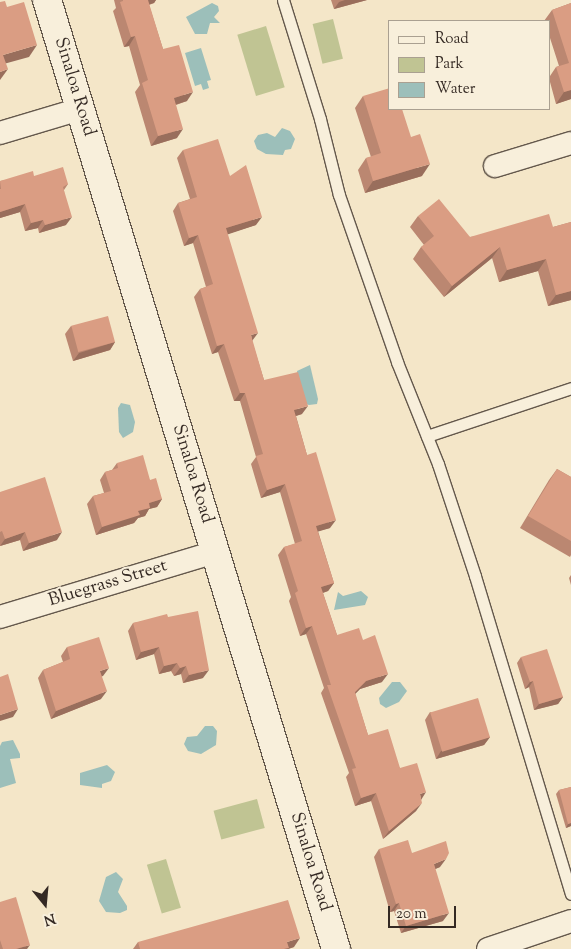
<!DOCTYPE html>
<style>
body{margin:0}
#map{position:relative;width:571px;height:949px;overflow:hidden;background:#f4e6c8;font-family:"Sorts Mill Goudy",serif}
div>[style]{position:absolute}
.green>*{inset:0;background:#c0c493;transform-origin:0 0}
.water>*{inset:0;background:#9cbfba}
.roads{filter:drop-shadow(1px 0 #64584c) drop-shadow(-1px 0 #64584c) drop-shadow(0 1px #64584c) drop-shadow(0 -1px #64584c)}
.lane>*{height:11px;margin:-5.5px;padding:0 5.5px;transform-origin:5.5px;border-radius:5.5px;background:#f8efdb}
.street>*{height:22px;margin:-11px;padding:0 11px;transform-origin:11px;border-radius:11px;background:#f8efdb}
.secondary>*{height:28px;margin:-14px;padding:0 14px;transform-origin:14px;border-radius:14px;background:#f8efdb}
.wall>*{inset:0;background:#bb8771}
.shaded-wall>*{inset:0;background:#996e5c}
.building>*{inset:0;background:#da9d83;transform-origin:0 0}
span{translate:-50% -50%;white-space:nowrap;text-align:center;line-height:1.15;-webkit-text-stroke:4px #f8efdb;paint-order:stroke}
.street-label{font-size:18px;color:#342923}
.legend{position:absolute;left:388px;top:20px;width:162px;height:90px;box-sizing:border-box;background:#f8efdb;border:1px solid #aaa091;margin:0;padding:6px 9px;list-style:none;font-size:15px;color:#342923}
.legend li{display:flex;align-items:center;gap:10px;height:25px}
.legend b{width:25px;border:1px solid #aaa091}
.north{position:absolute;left:20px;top:879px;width:50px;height:50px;-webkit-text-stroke:4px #f8efdb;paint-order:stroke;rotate:163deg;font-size:14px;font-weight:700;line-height:20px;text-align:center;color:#342923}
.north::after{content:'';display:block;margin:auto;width:18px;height:22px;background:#342923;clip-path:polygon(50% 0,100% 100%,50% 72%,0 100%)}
.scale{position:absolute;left:388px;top:906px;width:68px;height:22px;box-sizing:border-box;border:2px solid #342923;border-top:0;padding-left:6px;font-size:15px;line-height:18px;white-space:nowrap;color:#342923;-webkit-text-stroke:4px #f8efdb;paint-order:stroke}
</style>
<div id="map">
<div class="green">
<div style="left:333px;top:19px;width:41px;height:21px;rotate:76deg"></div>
<div style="left:266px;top:26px;width:64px;height:30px;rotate:73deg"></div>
<div style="left:257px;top:799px;width:30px;height:45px;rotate:75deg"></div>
<div style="left:166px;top:859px;width:51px;height:20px;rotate:73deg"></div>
</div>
<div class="water">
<div style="clip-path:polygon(212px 3px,218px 6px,219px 11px,214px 17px,220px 23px,210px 23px,207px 34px,195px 34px,186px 17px)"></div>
<div style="clip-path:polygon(201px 48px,211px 80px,207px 81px,209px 88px,203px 90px,201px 84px,195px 86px,185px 53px)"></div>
<div style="clip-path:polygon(282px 128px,290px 131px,295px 139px,291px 149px,285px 150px,283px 155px,266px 154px,257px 149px,254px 141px,258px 135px,267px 133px,275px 137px)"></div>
<div style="clip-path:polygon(310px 365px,318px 399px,317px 404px,309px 405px,303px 403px,297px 371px)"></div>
<div style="clip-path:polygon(121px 403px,130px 405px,135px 422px,133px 432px,123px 438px,119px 432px,118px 408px)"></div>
<div style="clip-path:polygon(361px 591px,368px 597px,365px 605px,334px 610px,338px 592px,343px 596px)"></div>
<div style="clip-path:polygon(392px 682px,400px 682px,407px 691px,399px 702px,386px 708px,380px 704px,379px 698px)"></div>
<div style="clip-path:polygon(205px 726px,213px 726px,217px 731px,216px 745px,201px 754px,188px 751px,184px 744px,187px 737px,197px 736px)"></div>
<div style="clip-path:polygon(13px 740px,20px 754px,20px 758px,10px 759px,16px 783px,0 788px,0 746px,2px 742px)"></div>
<div style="clip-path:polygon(107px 765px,115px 772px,111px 781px,102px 784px,102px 788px,80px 785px,80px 773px)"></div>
<div style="clip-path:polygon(116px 872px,123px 879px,118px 892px,127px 906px,127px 910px,120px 913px,106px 912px,99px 901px,106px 877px)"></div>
</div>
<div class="roads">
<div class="lane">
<div style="left:283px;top:0;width:125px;rotate:72.7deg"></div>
<div style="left:320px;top:119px;width:78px;rotate:76deg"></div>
<div style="left:339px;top:195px;width:177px;rotate:70.8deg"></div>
<div style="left:397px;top:362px;width:110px;rotate:68.1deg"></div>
<div style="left:438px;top:464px;width:118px;rotate:71.7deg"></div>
<div style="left:475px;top:576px;width:332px;rotate:73.2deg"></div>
<div style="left:427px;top:436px;width:152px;rotate:-18.4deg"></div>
</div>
<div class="street">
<div style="left:0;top:133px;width:84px;rotate:-16.7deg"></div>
<div style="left:495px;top:166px;width:79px;rotate:-16.8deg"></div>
<div style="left:0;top:617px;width:225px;rotate:-16.8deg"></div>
<div style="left:488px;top:949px;width:88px;rotate:-18.6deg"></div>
</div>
<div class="secondary">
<div style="left:47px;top:0;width:992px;rotate:73.06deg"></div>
</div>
</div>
<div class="wall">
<div style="clip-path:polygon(114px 0,156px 0,154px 3px,149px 5px,163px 49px,187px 101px,176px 105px,177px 138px,151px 146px,135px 92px,140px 85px,129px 46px,124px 47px,113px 11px,116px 8px)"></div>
<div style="clip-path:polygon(331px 0,367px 0,334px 9px)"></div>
<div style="clip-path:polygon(571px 3px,571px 99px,556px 104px,550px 82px,550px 76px,556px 67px,559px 66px,550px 38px,550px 21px,544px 21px,552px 10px)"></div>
<div style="clip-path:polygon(363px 96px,422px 176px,365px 193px,358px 170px,366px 158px,371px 157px,355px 108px)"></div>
<div style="clip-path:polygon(183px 150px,230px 176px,256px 225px,227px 234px,252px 341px,264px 380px,302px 414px,296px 416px,307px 455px,330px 528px,318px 531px,334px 583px,328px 591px,323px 593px,337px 635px,363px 640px,382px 682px,360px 689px,355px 694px,368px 735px,400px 768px,421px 800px,416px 811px,383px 839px,371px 801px,355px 806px,346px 777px,349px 773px,321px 693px,324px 688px,306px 634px,300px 636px,289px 601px,291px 597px,278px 555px,284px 547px,295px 544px,280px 492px,261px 498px,251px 464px,256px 457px,240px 401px,234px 401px,218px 352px,212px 354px,194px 297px,200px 289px,206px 287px,193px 243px,184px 246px,173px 211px,178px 203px,190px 199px,177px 158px)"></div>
<div style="clip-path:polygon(34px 176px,68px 184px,64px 190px,66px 225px,39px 233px,38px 228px,25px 231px,20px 212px,0 218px,0 181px)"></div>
<div style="clip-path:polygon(418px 216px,470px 237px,553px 227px,571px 222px,571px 300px,548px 306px,538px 271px,499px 282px,492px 258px,444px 297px,413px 259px,421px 247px,424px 245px,410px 227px)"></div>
<div style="clip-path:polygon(71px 326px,115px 342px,110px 350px,73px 361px,65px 334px)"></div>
<div style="clip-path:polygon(117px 463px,150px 480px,162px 499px,157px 507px,149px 509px,145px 516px,138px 518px,134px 523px,96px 535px,87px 504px,93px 496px,104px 493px,100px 480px,105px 472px,112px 470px)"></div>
<div style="clip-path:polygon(557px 469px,571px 477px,571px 555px,570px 557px,520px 528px,549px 480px)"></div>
<div style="clip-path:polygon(0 492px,57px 540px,23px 551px,20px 540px,0 546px)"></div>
<div style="clip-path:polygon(571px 575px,571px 585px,569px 578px)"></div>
<div style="clip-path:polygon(168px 617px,203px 678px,183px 683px,181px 674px,174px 676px,171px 671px,159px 674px,154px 654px,136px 660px,128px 631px,133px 623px)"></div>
<div style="clip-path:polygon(67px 647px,103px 676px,102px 676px,101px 699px,51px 719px,38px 678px,43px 670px,63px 662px,61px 656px)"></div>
<div style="clip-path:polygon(521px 657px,563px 697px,558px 704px,534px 710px,529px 687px,525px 689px,517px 663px)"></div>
<div style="clip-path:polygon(430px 712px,490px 737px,484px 745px,436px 759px,425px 720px)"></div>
<div style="clip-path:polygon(571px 787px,571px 826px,566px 828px,556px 794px,559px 790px)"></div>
<div style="clip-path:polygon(379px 849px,412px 853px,440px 867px,435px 869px,443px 921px,401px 933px,394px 911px,390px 912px,374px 857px)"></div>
<div style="clip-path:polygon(0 902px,27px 949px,0 949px)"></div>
<div style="clip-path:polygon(138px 942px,294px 947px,288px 949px,133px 949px)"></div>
</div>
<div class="shaded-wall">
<div style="clip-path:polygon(146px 0,156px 0,154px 3px,140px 7px)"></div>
<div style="clip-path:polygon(345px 0,367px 0,334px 9px,339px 2px)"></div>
<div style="clip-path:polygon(135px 36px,129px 46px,124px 47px,131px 37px)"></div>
<div style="clip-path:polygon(37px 45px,29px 57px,0 65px,3px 55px)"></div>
<div style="clip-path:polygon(8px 69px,0 80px,0 72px)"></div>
<div style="clip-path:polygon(571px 90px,571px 99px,556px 104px,564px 92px)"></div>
<div style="clip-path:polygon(193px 92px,187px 101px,168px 107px,174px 98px)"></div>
<div style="clip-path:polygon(183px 129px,177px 138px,151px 146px,158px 136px)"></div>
<div style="clip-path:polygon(430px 164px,422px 176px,365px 193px,373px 181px)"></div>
<div style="clip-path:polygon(25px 204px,20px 212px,0 218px,0 212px)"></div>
<div style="clip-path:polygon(72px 217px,66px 225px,39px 233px,45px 225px)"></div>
<div style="clip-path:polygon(262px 217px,256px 225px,220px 237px,226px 228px)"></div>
<div style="clip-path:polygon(43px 220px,38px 228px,25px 231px,31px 223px)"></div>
<div style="clip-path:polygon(198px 235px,193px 243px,184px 246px,189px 238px)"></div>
<div style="clip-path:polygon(500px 247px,492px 258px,444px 297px,452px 286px)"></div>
<div style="clip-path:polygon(546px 259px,538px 271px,499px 282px,507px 270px)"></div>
<div style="clip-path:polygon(571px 291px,571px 300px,548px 306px,556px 295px)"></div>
<div style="clip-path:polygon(258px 333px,252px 341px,251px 335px)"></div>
<div style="clip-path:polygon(115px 342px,110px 350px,73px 361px,79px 353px)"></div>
<div style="clip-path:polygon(224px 344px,218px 352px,212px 354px,217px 346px)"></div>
<div style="clip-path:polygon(240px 393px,245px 393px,240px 401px,234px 401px)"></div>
<div style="clip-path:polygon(308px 406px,302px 414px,289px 418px,294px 410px)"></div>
<div style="clip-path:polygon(285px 484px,280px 492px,261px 498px,267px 490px)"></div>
<div style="clip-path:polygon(162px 499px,157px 507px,149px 509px,145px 516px,138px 518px,134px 523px,96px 535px,102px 527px,149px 503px)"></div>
<div style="clip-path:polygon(336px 520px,330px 528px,310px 534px,316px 526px)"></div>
<div style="clip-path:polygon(25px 532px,20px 540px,0 546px,5px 539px)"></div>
<div style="clip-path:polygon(62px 532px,57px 540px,23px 551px,29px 543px)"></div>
<div style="clip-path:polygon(334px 583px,328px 591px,316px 595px,321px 587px)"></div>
<div style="clip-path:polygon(312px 626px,306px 634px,300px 636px,306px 628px)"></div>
<div style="clip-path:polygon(159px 647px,154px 654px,136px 660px,141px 652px)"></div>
<div style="clip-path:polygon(177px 663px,171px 671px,159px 674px,164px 666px)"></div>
<div style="clip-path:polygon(186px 666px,181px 674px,174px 676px,180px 668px)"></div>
<div style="clip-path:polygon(109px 668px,103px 676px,95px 679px,100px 671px)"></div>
<div style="clip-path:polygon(209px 670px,203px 678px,183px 683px,189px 675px)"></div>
<div style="clip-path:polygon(388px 674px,382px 682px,360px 689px,349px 700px,355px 692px,366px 681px)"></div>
<div style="clip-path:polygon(533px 681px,529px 687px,525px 689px,530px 682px)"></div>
<div style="clip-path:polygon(107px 691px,101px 699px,51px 719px,56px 711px)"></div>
<div style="clip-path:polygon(563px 697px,558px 704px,534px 710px,539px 704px)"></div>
<div style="clip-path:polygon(18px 709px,13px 717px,0 721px,0 715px)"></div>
<div style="clip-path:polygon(490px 737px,484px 745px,436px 759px,441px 751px)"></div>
<div style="clip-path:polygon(426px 792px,421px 800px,420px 794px)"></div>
<div style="clip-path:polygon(376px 793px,371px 801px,355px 806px,361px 798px)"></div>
<div style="clip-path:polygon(422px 803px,416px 811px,383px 839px,389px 831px)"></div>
<div style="clip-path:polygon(571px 823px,571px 826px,566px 828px,568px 824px)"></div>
<div style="clip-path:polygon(446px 859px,440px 867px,428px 872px,434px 864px)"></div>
<div style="clip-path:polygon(399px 903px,394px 911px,390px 912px,396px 904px)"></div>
<div style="clip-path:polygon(449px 913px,443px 921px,401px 933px,406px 926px)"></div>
<div style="clip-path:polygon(300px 938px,294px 947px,288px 949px,282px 949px,287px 942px)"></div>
<div style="clip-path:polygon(30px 945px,27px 949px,16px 949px)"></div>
</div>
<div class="building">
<div style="clip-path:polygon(123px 0,148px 0,163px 49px,179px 45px,193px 92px,174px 98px,183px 129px,158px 136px,142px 83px,148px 80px,135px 36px,131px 37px,120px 2px,123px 1px)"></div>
<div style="clip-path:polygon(5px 1px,7px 7px,24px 2px,37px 45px,3px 55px,8px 69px,0 72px,0 2px)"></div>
<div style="clip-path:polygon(571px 3px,571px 90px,564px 92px,556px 67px,569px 63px,552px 10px)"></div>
<div style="clip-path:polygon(390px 88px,390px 109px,402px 109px,411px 137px,420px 134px,430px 164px,373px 181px,366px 158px,381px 153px,363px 96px)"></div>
<div style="clip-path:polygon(218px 139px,230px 176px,246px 165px,262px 217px,226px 228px,258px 333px,251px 335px,264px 380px,298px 372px,308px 406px,294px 410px,307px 455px,316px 452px,336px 520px,316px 526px,334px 583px,321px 587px,337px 635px,359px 628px,363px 640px,375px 635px,388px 674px,366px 681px,355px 692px,368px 735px,388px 729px,400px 768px,417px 763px,426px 792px,420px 794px,422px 803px,389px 831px,376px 793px,361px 798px,352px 769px,356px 768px,327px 685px,331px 685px,312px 626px,306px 628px,295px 593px,298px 591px,284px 547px,302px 541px,285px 484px,267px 490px,256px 456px,263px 454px,245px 393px,240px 393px,224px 344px,217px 346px,200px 289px,213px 284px,198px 235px,189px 238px,178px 203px,197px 197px,183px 150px)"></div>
<div style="clip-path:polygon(63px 167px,68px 184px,63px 187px,72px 217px,45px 225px,43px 220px,31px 223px,25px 204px,0 212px,0 189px,1px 189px,0 181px,33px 171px,34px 176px)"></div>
<div style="clip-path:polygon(439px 199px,470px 237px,549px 214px,553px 227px,571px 222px,571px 291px,556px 295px,546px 259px,507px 270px,500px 247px,452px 286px,421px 247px,434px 236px,418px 216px)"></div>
<div style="left:108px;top:316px;width:27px;height:38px;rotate:75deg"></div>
<div style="clip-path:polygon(143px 455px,150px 480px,156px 478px,162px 499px,149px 503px,150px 508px,138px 511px,140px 515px,102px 527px,93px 496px,111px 491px,105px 472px,118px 468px,117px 463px)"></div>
<div style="clip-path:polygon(557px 469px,571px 477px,571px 541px,528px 516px)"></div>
<div style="clip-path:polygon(45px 477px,62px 532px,29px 543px,25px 532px,5px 539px,2px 531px,0 532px,0 492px)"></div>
<div style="clip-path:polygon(198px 611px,209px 670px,189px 675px,186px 666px,180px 668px,177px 663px,164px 666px,159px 647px,141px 652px,133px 623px,167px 614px,168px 617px)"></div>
<div style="clip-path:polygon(99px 637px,109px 668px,100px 671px,107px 691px,56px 711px,43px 670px,70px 659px,67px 647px)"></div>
<div style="clip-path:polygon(547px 649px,563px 697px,539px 704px,533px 681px,530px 682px,521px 657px)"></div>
<div style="clip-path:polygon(8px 674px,18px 709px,0 715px,0 677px)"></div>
<div style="left:478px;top:698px;width:41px;height:50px;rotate:73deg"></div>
<div style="clip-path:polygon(571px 787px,571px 823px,568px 824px,559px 790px)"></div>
<div style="clip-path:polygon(408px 840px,412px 853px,446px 841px,449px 853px,446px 859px,434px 864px,449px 913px,406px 926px,399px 903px,396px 904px,379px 849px)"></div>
<div style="clip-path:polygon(16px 897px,30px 945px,16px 949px,3px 949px,0 940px,0 902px)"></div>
<div style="clip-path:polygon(288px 900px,300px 938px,287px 942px,289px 948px,284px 949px,140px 949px,138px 942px)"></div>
</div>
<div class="street-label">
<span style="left:74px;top:87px;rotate:73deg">Sinaloa Road</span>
<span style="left:192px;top:474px;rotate:73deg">Sinaloa Road</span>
<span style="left:108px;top:584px;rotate:-17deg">Bluegrass Street</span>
<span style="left:310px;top:862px;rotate:73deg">Sinaloa Road</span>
</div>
<ul class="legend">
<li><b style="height:6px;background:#f8efdb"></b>Road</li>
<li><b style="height:14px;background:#c0c493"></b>Park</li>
<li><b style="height:14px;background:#9cbfba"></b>Water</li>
</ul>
<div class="north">N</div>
<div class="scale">20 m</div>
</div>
